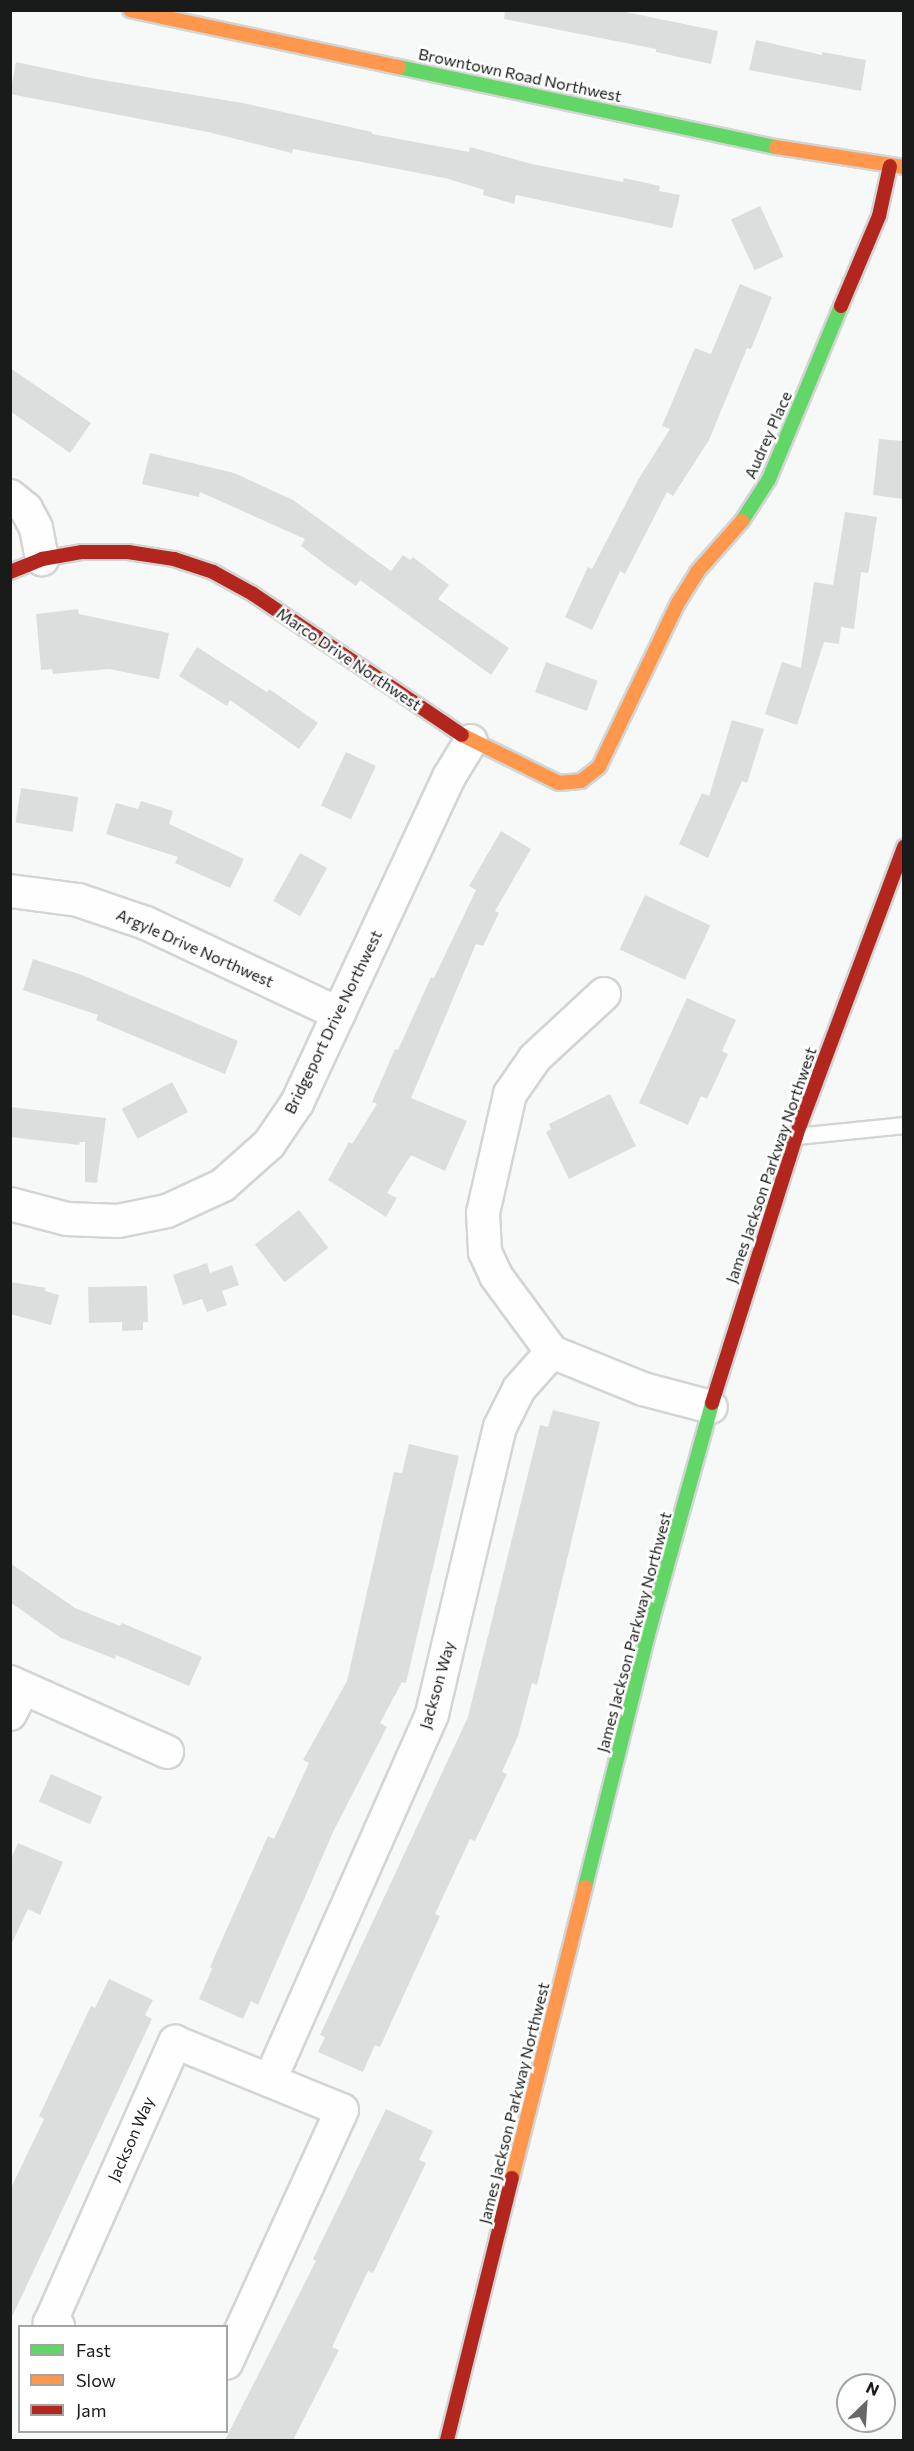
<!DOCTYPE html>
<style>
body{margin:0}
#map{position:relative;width:914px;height:2451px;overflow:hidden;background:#f6f9f8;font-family:Commissioner,sans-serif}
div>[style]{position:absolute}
.building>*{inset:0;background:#dcdede;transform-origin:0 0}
.roads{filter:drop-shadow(2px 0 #d3d5d5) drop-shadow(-2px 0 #d3d5d5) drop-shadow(0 2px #d3d5d5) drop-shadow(0 -2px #d3d5d5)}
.lane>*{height:15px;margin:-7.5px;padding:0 7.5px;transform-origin:7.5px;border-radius:7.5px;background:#fefefe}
.street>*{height:32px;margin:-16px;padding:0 16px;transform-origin:16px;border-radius:16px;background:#fefefe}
.fast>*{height:14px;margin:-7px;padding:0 7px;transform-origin:7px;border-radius:7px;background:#63d668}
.slow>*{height:14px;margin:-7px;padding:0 7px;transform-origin:7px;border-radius:7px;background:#ff974d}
.jam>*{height:14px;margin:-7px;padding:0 7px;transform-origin:7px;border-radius:7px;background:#b3261e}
span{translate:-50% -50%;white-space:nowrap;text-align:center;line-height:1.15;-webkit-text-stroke:5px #fff;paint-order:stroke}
.street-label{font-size:16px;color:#191b1b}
.frame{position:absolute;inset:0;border:12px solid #191b1b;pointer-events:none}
.legend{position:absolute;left:18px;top:2325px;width:210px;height:108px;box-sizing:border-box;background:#fff;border:2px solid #a3a4a4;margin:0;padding:8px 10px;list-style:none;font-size:18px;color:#191b1b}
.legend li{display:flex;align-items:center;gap:12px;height:30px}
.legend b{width:30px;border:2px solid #a3a4a4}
.north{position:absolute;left:836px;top:2373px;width:60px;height:60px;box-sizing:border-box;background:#fff;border:2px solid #a3a4a4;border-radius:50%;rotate:25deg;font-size:16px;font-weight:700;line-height:24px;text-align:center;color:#191b1b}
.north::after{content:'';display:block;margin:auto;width:21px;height:27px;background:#666968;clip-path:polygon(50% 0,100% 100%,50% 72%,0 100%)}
</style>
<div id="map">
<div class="building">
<div style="clip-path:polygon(505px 10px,616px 10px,718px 31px,711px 64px,656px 52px,656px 49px,504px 19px)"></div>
<div style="clip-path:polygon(756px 40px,822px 55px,822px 52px,866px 60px,861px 91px,749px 70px)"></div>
<div style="clip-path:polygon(16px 62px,96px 79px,243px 103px,372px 132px,372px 134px,469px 152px,470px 147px,532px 164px,623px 182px,624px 178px,660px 186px,659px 191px,680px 195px,672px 228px,516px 195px,514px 204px,483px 195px,484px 190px,445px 178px,293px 149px,292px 153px,208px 132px,10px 94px)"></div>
<div style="left:760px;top:206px;width:56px;height:32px;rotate:65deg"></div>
<div style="clip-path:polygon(740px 284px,772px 297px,751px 349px,747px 348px,709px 440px,673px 496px,667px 492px,625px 574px,620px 571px,592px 630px,565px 617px,588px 567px,592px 569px,638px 480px,670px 429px,662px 426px,695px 348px,711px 354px)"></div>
<div style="clip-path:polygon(10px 368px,91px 423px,70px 453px,10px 411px)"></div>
<div style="clip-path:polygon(879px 439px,903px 441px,903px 499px,873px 495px)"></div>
<div style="clip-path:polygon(150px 453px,234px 473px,293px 500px,391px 571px,403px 555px,410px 560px,413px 557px,449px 585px,438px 599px,509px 648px,491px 675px,360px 580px,356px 586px,326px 565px,301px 546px,305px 539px,200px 492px,199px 497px,142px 484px)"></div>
<div style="clip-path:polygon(845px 512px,877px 517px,869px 569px,868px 573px,861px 572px,854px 629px,841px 627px,839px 644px,824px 642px,797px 725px,765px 714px,782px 662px,801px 668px,814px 582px,833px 585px)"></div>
<div style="clip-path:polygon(78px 609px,79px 614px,169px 633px,159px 679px,109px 669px,53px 674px,52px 669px,41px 670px,36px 614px)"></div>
<div style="clip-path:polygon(197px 647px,267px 692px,269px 689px,318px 723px,299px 749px,230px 700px,227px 706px,179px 676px)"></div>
<div style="left:546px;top:662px;width:55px;height:32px;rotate:20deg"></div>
<div style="clip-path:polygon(732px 720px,764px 729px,747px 783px,742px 781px,708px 858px,679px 844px,702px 793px,709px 796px)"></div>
<div style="left:346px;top:752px;width:33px;height:59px;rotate:25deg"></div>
<div style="left:21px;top:788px;width:58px;height:35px;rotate:9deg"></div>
<div style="clip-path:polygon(141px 801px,173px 811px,169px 824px,244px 859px,230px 888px,175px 863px,178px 857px,106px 834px,116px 803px,138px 809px)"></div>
<div style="clip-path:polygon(501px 831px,531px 849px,495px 911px,499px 913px,483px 946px,476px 944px,411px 1098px,467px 1121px,445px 1171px,411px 1155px,387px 1193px,397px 1198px,386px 1217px,328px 1180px,349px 1142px,352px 1144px,377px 1104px,372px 1102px,395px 1049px,398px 1050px,431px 977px,434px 978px,476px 890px,469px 886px)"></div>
<div style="left:300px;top:853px;width:31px;height:55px;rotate:29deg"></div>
<div style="left:645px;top:895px;width:72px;height:60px;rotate:25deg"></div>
<div style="clip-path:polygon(33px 959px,82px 975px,238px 1041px,225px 1074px,96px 1020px,98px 1015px,23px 990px)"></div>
<div style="clip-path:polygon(687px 998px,736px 1020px,722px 1051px,728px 1054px,707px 1099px,701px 1096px,688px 1125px,639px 1103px)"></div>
<div style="left:172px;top:1082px;width:34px;height:57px;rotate:62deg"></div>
<div style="clip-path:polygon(610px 1094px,636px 1146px,569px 1179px,546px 1132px,551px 1129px,549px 1124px)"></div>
<div style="clip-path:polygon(10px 1107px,106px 1118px,97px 1183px,85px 1182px,85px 1142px,80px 1142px,79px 1145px,10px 1137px)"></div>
<div style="left:299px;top:1210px;width:48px;height:56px;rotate:52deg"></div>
<div style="clip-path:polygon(207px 1263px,210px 1273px,232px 1265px,239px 1285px,222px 1291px,227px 1305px,207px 1312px,202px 1299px,183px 1305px,173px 1275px)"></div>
<div style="clip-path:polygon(10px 1282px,46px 1288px,45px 1291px,59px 1295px,51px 1325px,10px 1314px)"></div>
<div style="clip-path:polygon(147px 1286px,148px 1322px,143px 1322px,143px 1330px,122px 1331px,122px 1322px,89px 1323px,88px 1287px)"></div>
<div style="clip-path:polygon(553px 1410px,600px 1422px,537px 1685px,532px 1683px,518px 1736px,502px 1772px,507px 1774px,475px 1841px,470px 1839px,435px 1914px,440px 1916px,380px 2047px,375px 2045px,363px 2072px,318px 2052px,325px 2037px,320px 2035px,468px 1717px,540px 1425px,548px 1427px)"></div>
<div style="clip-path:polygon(409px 1444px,459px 1456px,406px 1683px,402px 1682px,380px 1723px,387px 1727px,334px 1830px,258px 2005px,251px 2001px,243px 2019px,199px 1999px,212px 1969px,210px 1967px,268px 1836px,274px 1839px,309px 1763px,303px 1760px,347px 1681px,394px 1472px,402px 1473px)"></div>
<div style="clip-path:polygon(10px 1563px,75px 1608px,120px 1626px,122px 1623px,202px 1657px,189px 1686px,116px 1655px,115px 1659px,61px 1638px,10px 1602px)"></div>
<div style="left:51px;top:1774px;width:56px;height:30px;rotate:24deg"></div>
<div style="clip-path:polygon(18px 1843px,63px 1862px,40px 1915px,28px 1909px,10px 1947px,10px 1861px)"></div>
<div style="clip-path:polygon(109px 1979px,153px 2000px,145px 2015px,152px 2019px,10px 2321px,10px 2190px,44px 2119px,39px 2116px,91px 2006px,95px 2008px)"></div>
<div style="clip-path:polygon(386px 2109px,433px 2131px,419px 2160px,426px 2163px,373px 2273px,368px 2271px,332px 2347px,339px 2350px,293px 2440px,225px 2440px,316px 2261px,313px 2259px)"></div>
</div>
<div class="roads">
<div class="lane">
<div style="left:796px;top:1136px;width:109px;rotate:-5.8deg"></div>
</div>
<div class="street">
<div style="left:10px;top:496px;width:21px;rotate:39deg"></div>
<div style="left:26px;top:509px;width:21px;rotate:62deg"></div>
<div style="left:36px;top:528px;width:32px;rotate:79deg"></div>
<div style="left:10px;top:891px;width:69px;rotate:7.5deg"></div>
<div style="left:78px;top:900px;width:72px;rotate:18.7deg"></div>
<div style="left:146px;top:923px;width:213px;rotate:25.2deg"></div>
<div style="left:604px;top:994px;width:94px;rotate:137.2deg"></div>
<div style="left:535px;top:1058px;width:44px;rotate:124.8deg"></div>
<div style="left:510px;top:1094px;width:122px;rotate:102.8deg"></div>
<div style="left:483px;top:1213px;width:39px;rotate:87deg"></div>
<div style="left:485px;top:1252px;width:26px;rotate:65deg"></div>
<div style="left:496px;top:1276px;width:94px;rotate:53.6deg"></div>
<div style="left:552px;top:1352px;width:98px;rotate:22.1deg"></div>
<div style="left:643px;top:1389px;width:70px;rotate:14.8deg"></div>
<div style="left:10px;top:1204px;width:59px;rotate:14.7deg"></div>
<div style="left:67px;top:1219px;width:51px;rotate:2.2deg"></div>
<div style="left:118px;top:1221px;width:50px;rotate:-11.5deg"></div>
<div style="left:167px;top:1211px;width:62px;rotate:-24.9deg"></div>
<div style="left:223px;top:1185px;width:62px;rotate:-41.7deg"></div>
<div style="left:269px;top:1144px;width:50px;rotate:-55.7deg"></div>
<div style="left:297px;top:1103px;width:360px;rotate:-65deg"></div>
<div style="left:449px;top:777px;width:42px;rotate:-58.6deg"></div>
<div style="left:10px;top:1682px;width:172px;rotate:24deg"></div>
<div style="left:10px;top:1714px;width:29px;rotate:-63deg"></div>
<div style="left:270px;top:2080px;width:400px;rotate:-66.1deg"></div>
<div style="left:432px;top:1714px;width:295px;rotate:-76.7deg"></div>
<div style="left:500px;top:1427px;width:42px;rotate:-63.4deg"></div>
<div style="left:519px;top:1389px;width:50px;rotate:-48.3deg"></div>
<div style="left:58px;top:2326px;width:9px;rotate:-159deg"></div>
<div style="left:50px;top:2323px;width:308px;rotate:-66deg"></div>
<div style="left:175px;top:2042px;width:180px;rotate:22.2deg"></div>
<div style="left:342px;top:2110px;width:278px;rotate:114.6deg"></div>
</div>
<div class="fast">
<div style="left:399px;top:67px;width:385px;rotate:12deg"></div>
<div style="left:742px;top:521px;width:50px;rotate:-57.3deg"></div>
<div style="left:769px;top:479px;width:187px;rotate:-67.4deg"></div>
<div style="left:585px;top:1887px;width:257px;rotate:-76deg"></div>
<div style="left:647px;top:1638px;width:244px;rotate:-74.5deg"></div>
</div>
<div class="slow">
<div style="left:130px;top:10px;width:275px;rotate:12deg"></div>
<div style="left:776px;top:147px;width:130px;rotate:8.9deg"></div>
<div style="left:462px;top:735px;width:108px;rotate:26.3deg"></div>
<div style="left:559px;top:783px;width:22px;rotate:-5deg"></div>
<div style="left:581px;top:781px;width:23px;rotate:-38deg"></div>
<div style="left:599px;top:767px;width:182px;rotate:-64.3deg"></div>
<div style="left:678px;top:603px;width:36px;rotate:-58deg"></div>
<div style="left:697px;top:572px;width:68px;rotate:-48.6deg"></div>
<div style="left:512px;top:2178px;width:300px;rotate:-75.9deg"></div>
</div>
<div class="jam">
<div style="left:841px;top:306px;width:98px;rotate:-67.1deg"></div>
<div style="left:879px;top:216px;width:51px;rotate:-77.6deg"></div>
<div style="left:10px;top:572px;width:35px;rotate:-22deg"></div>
<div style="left:42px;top:559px;width:41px;rotate:-9.9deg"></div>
<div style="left:82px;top:552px;width:46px"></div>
<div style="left:128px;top:552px;width:47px;rotate:8.7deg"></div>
<div style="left:174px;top:559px;width:41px;rotate:18.4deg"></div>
<div style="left:213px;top:572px;width:46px;rotate:28.8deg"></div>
<div style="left:253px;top:594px;width:252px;rotate:34deg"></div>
<div style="left:712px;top:1403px;width:280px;rotate:-72.5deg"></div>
<div style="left:796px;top:1136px;width:309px;rotate:-69.5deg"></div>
<div style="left:447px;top:2440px;width:270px;rotate:-76.1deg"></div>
</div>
</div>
<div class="street-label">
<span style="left:520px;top:75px;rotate:12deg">Browntown Road Northwest</span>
<span style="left:768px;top:435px;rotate:-66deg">Audrey Place</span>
<span style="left:349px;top:659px;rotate:34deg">Marco Drive Northwest</span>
<span style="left:195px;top:948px;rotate:24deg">Argyle Drive Northwest</span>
<span style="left:333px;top:1022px;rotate:-64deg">Bridgeport Drive Northwest</span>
<span style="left:771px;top:1165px;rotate:-71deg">James Jackson Parkway Northwest</span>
<span style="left:634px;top:1632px;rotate:-75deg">James Jackson Parkway Northwest</span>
<span style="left:437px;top:1685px;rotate:-74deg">Jackson Way</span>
<span style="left:514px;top:2103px;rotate:-76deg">James Jackson Parkway Northwest</span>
<span style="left:131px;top:2139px;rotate:-66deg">Jackson Way</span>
</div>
<div class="frame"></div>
<ul class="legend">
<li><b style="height:8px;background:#63d668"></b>Fast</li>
<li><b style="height:8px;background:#ff974d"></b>Slow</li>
<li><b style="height:8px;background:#b3261e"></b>Jam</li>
</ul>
<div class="north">N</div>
</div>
